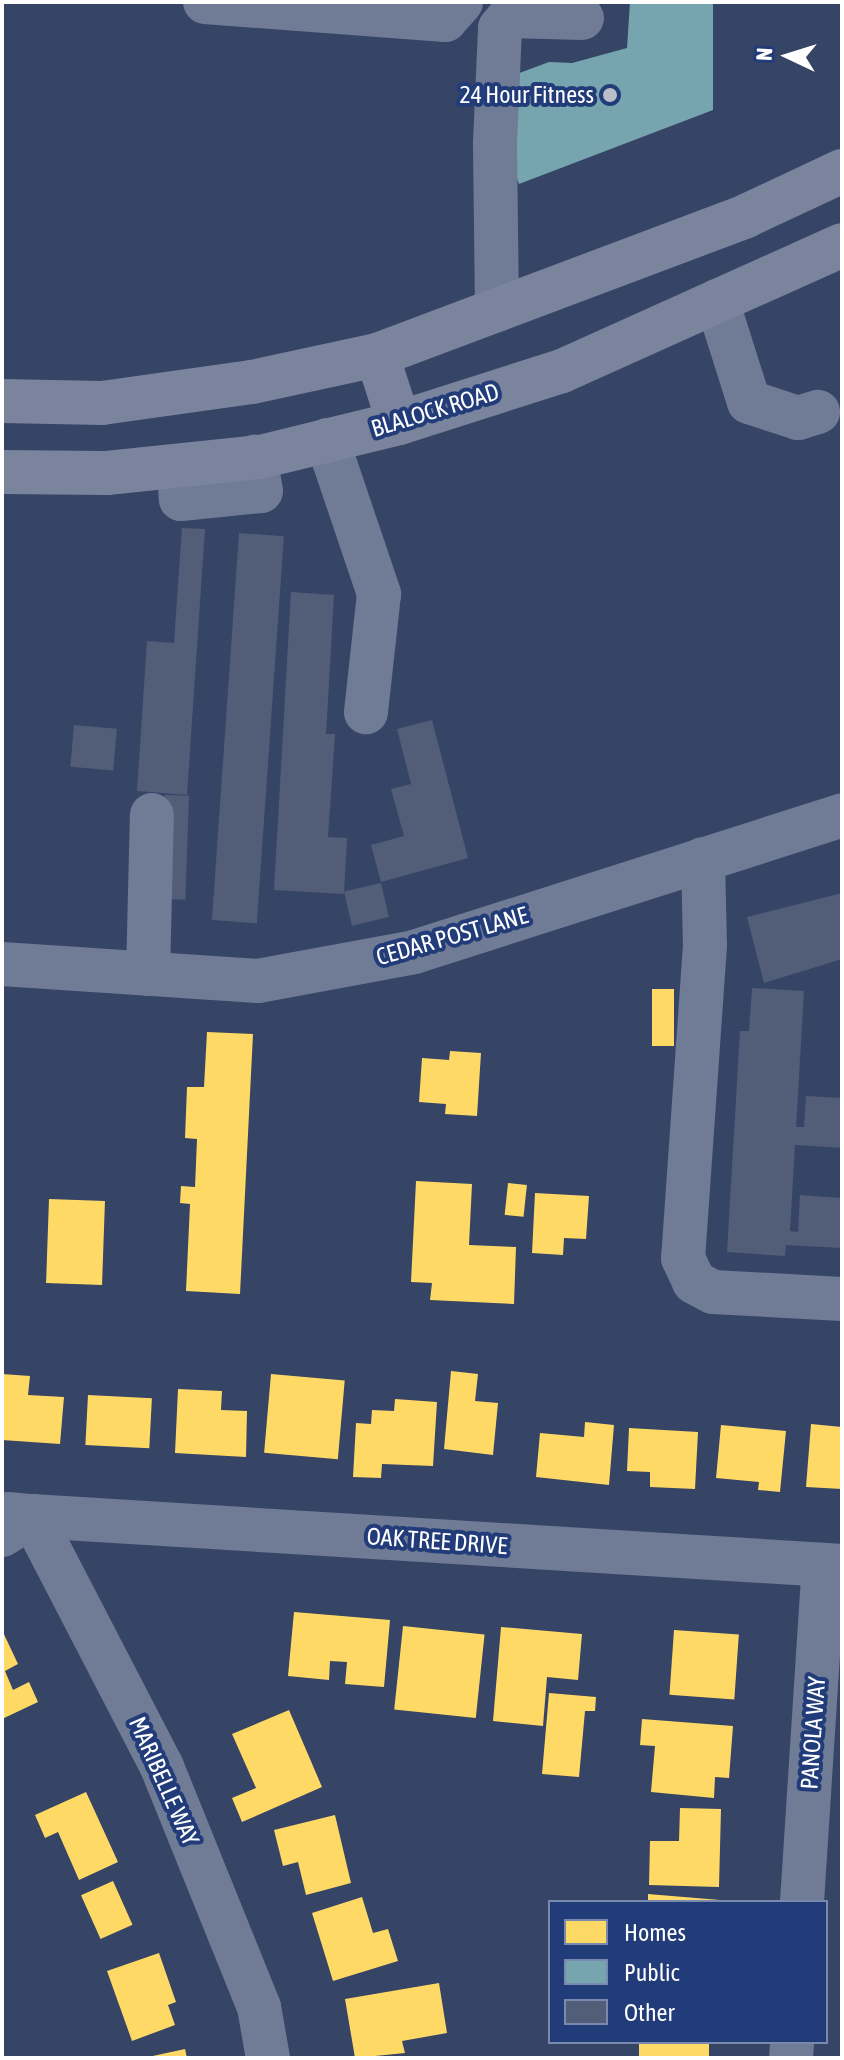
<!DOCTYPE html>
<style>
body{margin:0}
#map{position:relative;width:844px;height:2060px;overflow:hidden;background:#364466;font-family:"Asap Condensed",sans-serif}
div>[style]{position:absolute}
.homes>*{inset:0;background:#ffd966;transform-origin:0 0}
.public>*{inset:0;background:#76a5af}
.building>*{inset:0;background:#525d78;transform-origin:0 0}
.minor>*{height:44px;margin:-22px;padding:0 22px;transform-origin:22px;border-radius:22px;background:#707b95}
.major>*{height:44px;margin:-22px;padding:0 22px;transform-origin:22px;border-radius:22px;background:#7a849c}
.dots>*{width:22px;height:22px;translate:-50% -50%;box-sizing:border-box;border:4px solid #223c7a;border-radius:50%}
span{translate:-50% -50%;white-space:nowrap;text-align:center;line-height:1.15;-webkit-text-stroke:8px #223c7a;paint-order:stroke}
.poi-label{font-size:24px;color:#fff}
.right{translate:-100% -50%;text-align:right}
.street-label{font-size:24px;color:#fff}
.frame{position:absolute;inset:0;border:4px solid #fff;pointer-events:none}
.legend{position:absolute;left:548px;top:1900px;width:280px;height:144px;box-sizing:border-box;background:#223c7a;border:2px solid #7a8aaf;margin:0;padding:10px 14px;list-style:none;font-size:24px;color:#fff}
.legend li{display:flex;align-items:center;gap:16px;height:40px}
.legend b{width:40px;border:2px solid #7a8aaf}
.north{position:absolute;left:748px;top:16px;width:80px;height:80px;-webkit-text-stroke:6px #223c7a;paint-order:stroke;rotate:274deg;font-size:22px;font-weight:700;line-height:32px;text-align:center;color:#fff}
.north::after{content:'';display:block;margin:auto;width:28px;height:36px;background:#fff;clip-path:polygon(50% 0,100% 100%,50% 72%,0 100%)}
</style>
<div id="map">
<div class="homes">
<div style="left:652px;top:989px;width:22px;height:57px"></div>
<div style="clip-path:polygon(207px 1032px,253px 1034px,240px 1294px,186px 1291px,190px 1204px,180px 1203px,181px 1186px,195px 1187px,197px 1139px,185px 1138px,187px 1087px,204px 1087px)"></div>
<div style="clip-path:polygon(450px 1051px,481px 1053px,477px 1116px,445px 1114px,446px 1104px,419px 1102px,422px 1058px,449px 1060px)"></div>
<div style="clip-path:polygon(416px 1181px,472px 1184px,469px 1245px,516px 1247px,514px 1304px,430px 1300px,432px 1283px,411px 1282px)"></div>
<div style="left:508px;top:1183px;width:19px;height:32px;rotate:6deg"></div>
<div style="clip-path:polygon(535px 1193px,589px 1196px,586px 1239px,564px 1238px,563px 1255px,532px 1253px)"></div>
<div style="left:49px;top:1199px;width:56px;height:84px;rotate:2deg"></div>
<div style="clip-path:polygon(451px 1371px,478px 1374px,475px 1401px,498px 1403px,493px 1455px,444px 1449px)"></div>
<div style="clip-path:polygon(2px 1374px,30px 1376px,28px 1395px,64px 1397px,60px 1444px,2px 1440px)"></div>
<div style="left:271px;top:1374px;width:74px;height:79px;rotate:5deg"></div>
<div style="clip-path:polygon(178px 1389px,222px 1391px,221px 1410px,247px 1411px,246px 1457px,175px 1453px)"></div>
<div style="left:88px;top:1395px;width:64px;height:50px;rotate:3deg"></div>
<div style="clip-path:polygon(395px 1399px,437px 1402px,433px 1466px,382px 1464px,381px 1478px,353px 1477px,356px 1423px,371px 1424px,372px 1410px,394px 1411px)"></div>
<div style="clip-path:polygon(585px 1422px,614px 1425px,609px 1485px,536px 1477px,540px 1433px,584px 1437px)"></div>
<div style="clip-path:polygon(811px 1424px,842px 1427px,842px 1489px,806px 1487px)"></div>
<div style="clip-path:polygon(721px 1425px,786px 1431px,780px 1492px,758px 1490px,759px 1482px,716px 1478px)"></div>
<div style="clip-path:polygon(629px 1428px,698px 1432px,695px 1489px,650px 1487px,650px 1472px,627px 1471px)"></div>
<div style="clip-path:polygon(294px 1612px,390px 1620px,384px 1687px,345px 1684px,347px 1662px,330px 1661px,329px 1680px,288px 1676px)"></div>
<div style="left:403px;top:1626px;width:82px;height:84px;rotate:6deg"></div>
<div style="clip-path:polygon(501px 1627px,582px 1634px,578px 1680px,547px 1677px,543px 1726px,493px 1721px)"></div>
<div style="clip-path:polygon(2px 1630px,18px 1664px,5px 1671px,13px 1690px,29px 1682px,38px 1702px,2px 1719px)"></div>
<div style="left:674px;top:1630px;width:65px;height:65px;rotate:4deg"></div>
<div style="clip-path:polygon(549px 1693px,596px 1697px,595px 1711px,585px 1711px,579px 1777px,542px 1774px)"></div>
<div style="clip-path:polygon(289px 1710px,322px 1787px,242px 1822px,232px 1798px,256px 1788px,232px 1734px)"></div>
<div style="clip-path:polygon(642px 1719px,733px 1726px,729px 1778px,715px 1777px,714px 1798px,651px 1792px,655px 1746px,640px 1745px)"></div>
<div style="clip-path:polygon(86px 1792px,118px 1862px,79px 1880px,58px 1832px,45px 1838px,35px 1815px)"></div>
<div style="clip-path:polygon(680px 1808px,721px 1809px,719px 1887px,649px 1885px,650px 1841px,679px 1841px)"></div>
<div style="clip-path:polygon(335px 1815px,351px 1883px,306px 1895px,298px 1862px,283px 1866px,274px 1830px)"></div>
<div style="left:113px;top:1881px;width:48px;height:35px;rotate:66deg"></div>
<div style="clip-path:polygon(648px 1894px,720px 1900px,720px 1902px,648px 1902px)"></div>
<div style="clip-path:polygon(362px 1897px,373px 1933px,388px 1929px,398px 1961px,333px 1981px,312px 1913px)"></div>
<div style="clip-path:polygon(159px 1953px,176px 2002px,168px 2005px,175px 2025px,132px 2041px,107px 1971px)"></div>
<div style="clip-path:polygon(439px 1983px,447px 2033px,402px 2041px,405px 2053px,355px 2058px,345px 1999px)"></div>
<div style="left:639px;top:2042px;width:70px;height:16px"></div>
<div style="clip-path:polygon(185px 2049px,187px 2058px,148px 2058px,148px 2057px)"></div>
</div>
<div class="public">
<div style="clip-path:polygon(630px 2px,713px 2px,713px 110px,519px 184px,502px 138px,506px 78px,549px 62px,572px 63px,627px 48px)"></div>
</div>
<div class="building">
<div style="clip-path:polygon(182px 528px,205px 529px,187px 795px,137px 791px,147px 641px,174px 643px)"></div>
<div style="left:239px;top:533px;width:45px;height:388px;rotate:4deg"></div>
<div style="clip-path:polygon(291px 592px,334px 595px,326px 734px,335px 734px,328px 837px,347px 838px,344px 894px,274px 890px)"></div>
<div style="clip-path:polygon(432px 720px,468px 858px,381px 882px,371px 845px,404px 836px,391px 789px,411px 784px,397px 729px)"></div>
<div style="left:74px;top:725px;width:43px;height:42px;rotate:5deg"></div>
<div style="left:165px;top:795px;width:24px;height:104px;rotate:2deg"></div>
<div style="left:381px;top:883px;width:35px;height:38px;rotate:77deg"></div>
<div style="clip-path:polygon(842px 893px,842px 959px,764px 983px,747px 917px)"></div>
<div style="clip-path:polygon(752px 988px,804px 991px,796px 1127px,804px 1127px,806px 1096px,842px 1098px,842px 1148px,795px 1145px,790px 1231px,798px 1232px,800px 1195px,842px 1198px,842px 1248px,786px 1245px,785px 1256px,727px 1252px,740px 1031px,749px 1031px)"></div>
</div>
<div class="minor">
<div style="left:205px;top:2px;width:241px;rotate:4.3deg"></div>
<div style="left:445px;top:20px;width:24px;rotate:-48deg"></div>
<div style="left:717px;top:301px;width:106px;rotate:72.4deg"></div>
<div style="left:749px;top:402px;width:52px;rotate:18.1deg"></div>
<div style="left:798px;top:418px;width:21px;rotate:-17deg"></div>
<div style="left:497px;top:310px;width:167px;rotate:-90.7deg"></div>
<div style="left:495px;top:143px;width:115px;rotate:-87.5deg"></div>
<div style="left:500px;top:28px;width:16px;rotate:-50deg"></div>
<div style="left:510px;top:16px;width:72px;rotate:1.6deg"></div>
<div style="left:327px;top:440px;width:163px;rotate:71.3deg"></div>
<div style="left:379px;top:594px;width:119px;rotate:96.3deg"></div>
<div style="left:179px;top:466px;width:33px;rotate:87deg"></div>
<div style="left:181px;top:499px;width:80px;rotate:-5.7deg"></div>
<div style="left:261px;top:491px;width:35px;rotate:-100deg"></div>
<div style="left:703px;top:859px;width:86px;rotate:88.7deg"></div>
<div style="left:705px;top:945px;width:314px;rotate:94deg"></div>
<div style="left:683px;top:1258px;width:26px;rotate:65deg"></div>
<div style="left:694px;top:1282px;width:21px;rotate:28deg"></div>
<div style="left:713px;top:1292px;width:129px;rotate:3.1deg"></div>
<div style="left:2px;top:964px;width:257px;rotate:3.8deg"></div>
<div style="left:258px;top:981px;width:159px;rotate:-10.5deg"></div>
<div style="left:414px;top:952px;width:449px;rotate:-17.7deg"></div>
<div style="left:148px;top:974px;width:159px;rotate:-88.6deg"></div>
<div style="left:8px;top:1514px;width:24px;rotate:5deg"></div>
<div style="left:32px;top:1516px;width:283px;rotate:62.6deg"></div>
<div style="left:162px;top:1767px;width:259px;rotate:68deg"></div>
<div style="left:259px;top:2007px;width:52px;rotate:80deg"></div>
<div style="left:2px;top:1535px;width:36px;rotate:-32deg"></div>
<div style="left:32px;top:1516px;width:812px;rotate:3.53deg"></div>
<div style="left:802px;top:1902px;width:338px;rotate:-86.3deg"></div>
<div style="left:791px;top:2058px;width:16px;rotate:-86deg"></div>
</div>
<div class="major">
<div style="left:377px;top:355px;width:71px;rotate:72.1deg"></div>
<div style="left:2px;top:401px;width:100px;rotate:1.1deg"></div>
<div style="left:102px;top:403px;width:151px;rotate:-8deg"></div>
<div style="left:252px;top:382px;width:128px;rotate:-12.2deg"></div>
<div style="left:377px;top:355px;width:394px;rotate:-20.6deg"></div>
<div style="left:746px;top:216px;width:106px;rotate:-25.1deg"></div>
<div style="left:2px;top:472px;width:105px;rotate:0.5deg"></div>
<div style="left:107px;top:473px;width:154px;rotate:-6deg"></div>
<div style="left:260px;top:457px;width:143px;rotate:-13.7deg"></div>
<div style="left:399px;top:423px;width:171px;rotate:-17.7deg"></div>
<div style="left:562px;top:371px;width:307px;rotate:-24.2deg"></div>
</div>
<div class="dots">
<div style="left:610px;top:95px;background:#b9bec9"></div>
</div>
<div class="poi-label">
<span class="right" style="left:594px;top:95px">24 Hour Fitness</span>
</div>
<div class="street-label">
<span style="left:435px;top:410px;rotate:-17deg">BLALOCK ROAD</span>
<span style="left:452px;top:936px;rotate:-16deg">CEDAR POST LANE</span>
<span style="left:437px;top:1541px;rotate:4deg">OAK TREE DRIVE</span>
<span style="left:813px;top:1733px;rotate:-86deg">PANOLA WAY</span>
<span style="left:164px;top:1781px;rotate:66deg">MARIBELLE WAY</span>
</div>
<div class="frame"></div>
<ul class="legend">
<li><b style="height:22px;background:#ffd966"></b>Homes</li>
<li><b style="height:22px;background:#76a5af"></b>Public</li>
<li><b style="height:22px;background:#525d78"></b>Other</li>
</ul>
<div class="north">N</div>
</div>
